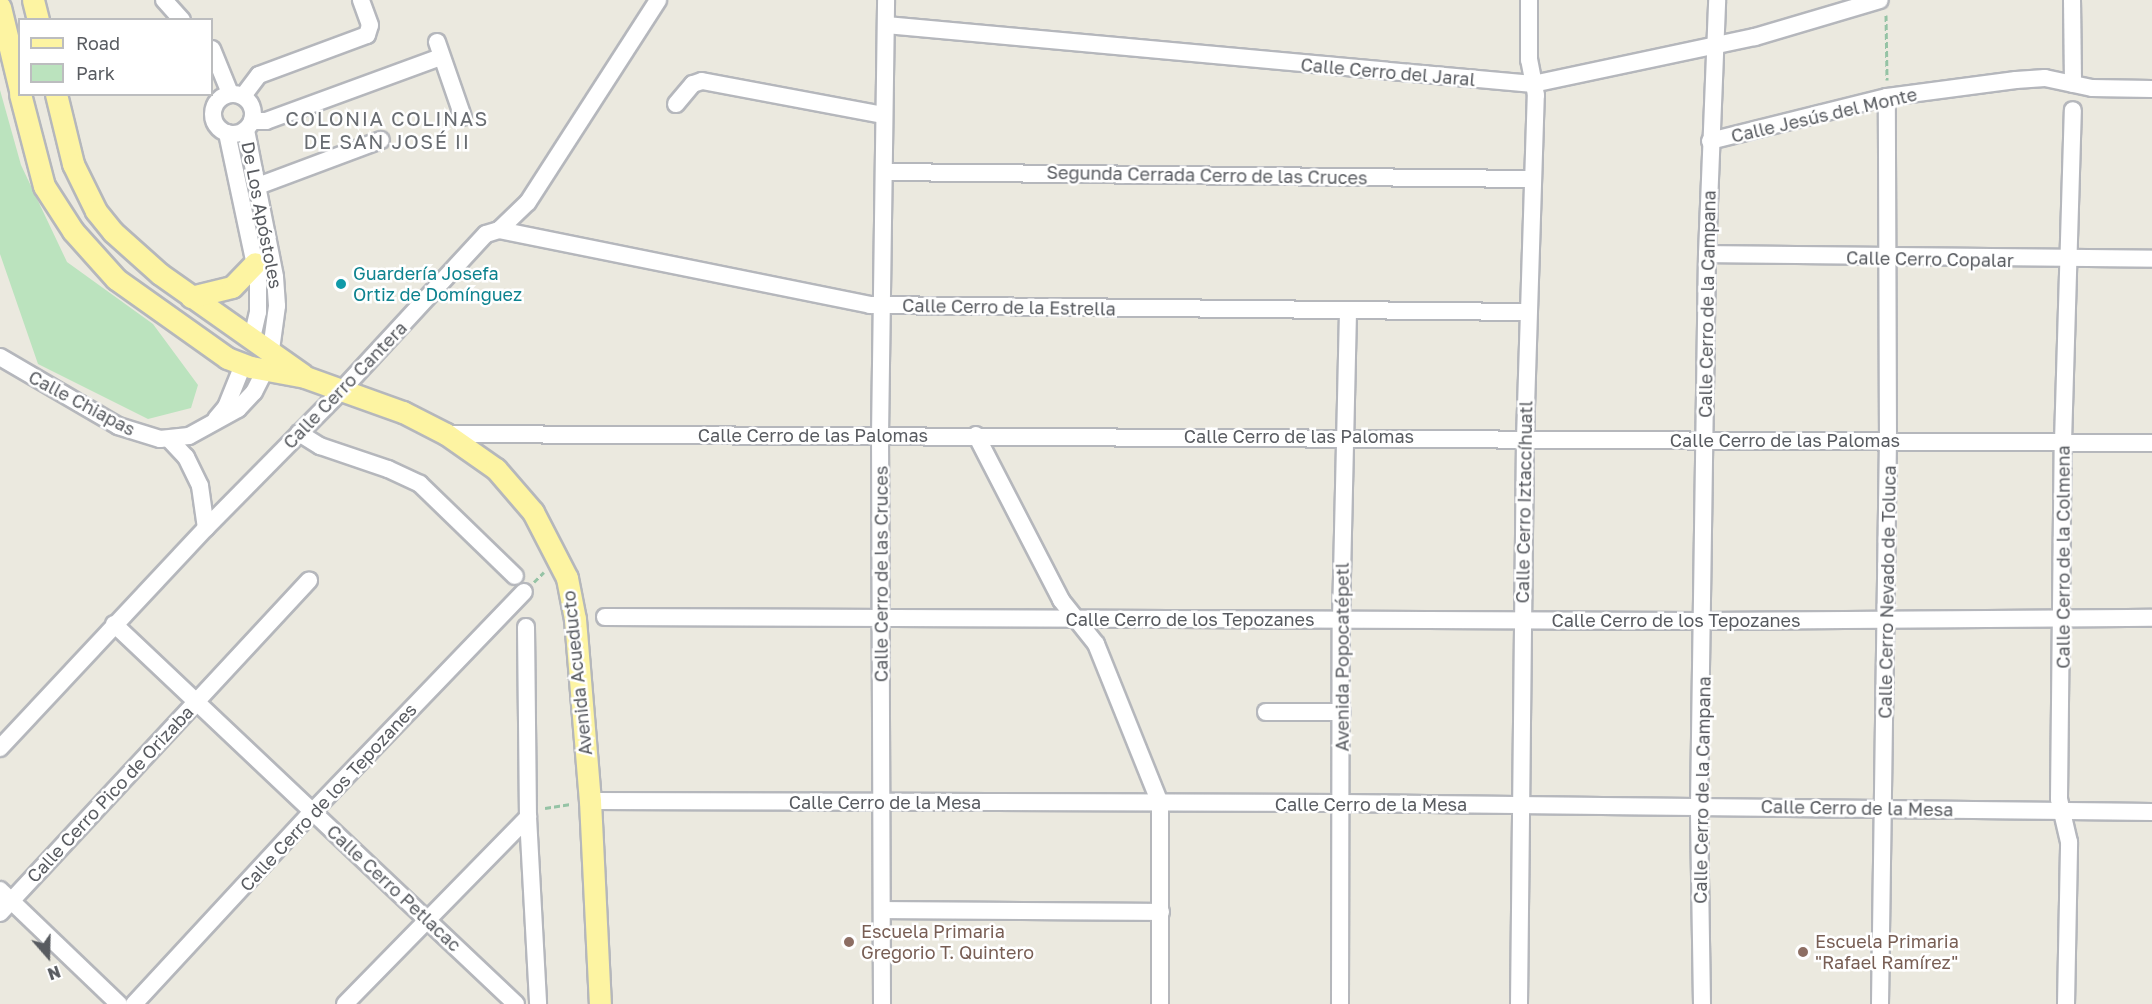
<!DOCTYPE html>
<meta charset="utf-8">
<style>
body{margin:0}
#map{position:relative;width:2152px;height:1004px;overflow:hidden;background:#ebe9df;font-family:"Golos Text",sans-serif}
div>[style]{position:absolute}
.green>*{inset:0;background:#bbe3be}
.path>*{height:3px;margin-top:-1.5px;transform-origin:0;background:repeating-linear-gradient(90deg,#95c3a5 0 6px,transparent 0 9px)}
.roads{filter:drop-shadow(2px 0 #b5b7bc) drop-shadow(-2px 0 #b5b7bc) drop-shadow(0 2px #b5b7bc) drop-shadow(0 -2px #b5b7bc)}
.minor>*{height:16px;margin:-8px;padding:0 8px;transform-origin:8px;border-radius:8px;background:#fff}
.minor>.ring{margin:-8px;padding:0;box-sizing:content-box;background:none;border:16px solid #fff;border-radius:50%}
.major>*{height:21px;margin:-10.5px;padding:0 10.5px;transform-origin:10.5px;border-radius:10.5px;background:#fdf4a2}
.dots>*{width:16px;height:16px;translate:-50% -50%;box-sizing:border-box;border:3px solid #fff;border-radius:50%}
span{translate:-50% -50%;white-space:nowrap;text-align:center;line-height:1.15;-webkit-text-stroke:5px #fff;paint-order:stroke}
.street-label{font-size:18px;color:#585b60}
.culture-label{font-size:18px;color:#0d838f}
.left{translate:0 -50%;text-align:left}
.education-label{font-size:18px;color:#785e54}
.neighbourhood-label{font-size:20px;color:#696d72;letter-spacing:1.5px}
.legend{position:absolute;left:18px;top:18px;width:195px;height:78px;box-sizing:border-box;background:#fff;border:2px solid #bcbdbf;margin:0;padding:8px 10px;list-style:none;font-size:18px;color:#585b60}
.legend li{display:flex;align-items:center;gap:12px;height:30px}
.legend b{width:30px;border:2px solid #bcbdbf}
.north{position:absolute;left:18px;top:926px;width:60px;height:60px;-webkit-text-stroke:4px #fff;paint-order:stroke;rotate:160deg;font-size:16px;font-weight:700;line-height:24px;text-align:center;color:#585b60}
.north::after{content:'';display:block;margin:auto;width:21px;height:27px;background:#585b60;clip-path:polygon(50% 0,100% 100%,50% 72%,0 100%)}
</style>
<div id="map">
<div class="green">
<div style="clip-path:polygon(0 90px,21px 165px,67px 262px,153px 324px,198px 385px,191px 408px,148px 419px,38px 364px,0 254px)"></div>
</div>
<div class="path">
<div style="left:1886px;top:15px;width:65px;rotate:89.1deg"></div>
<div style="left:534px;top:582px;width:14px;rotate:-45deg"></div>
<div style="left:545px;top:808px;width:26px;rotate:-9deg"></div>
</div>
<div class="roads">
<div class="minor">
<div style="left:164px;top:0;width:27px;rotate:48deg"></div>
<div style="left:2072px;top:0;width:84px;rotate:89.3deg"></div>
<div style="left:886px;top:25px;width:650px;rotate:5.21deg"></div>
<div style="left:1533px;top:84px;width:227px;rotate:-12deg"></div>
<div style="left:1755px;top:37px;width:130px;rotate:-16.5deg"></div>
<div style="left:437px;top:42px;width:79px;rotate:70.9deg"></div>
<div style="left:212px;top:49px;width:48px;rotate:67.8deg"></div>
<div class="ring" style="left:213px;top:94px;width:24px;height:24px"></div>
<div style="left:243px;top:96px;width:26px;rotate:-53deg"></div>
<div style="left:259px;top:75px;width:115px;rotate:-20.3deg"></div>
<div style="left:367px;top:35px;width:10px;rotate:-73deg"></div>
<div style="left:370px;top:25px;width:27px;rotate:-110deg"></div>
<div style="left:676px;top:104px;width:26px;rotate:-50deg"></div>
<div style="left:693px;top:84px;width:9px;rotate:-18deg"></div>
<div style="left:702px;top:81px;width:185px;rotate:10.6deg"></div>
<div style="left:252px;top:121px;width:14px"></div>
<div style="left:266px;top:121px;width:186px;rotate:-20.1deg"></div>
<div style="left:246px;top:130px;width:150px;rotate:78.8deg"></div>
<div style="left:275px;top:277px;width:29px;rotate:86deg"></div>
<div style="left:277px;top:306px;width:44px;rotate:97.8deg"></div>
<div style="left:227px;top:133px;width:149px;rotate:78deg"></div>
<div style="left:258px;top:279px;width:33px;rotate:90deg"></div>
<div style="left:258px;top:312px;width:26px;rotate:103deg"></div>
<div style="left:1710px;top:141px;width:182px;rotate:-14deg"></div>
<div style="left:1887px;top:97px;width:130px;rotate:-7.5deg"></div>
<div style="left:2016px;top:80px;width:29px;rotate:-4deg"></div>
<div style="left:2045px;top:78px;width:48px;rotate:12deg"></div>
<div style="left:2092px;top:88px;width:60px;rotate:1deg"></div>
<div style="left:884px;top:172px;width:646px;rotate:0.62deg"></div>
<div style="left:258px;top:186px;width:131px;rotate:-20.5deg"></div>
<div style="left:499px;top:230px;width:379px;rotate:11.4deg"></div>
<div style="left:870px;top:305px;width:657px;rotate:0.61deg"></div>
<div style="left:1707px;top:254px;width:445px;rotate:0.6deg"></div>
<div style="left:0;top:357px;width:137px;rotate:30.3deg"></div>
<div style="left:118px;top:426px;width:44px;rotate:17.2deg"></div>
<div style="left:160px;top:439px;width:29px;rotate:-6deg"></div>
<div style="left:189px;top:436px;width:56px;rotate:-28.9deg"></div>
<div style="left:238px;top:409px;width:23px;rotate:-47deg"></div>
<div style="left:254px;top:392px;width:25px;rotate:-63deg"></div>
<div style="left:216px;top:419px;width:16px;rotate:-50deg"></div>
<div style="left:226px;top:407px;width:45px;rotate:-68deg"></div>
<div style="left:299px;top:433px;width:25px;rotate:32deg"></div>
<div style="left:320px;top:446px;width:72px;rotate:18.7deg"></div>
<div style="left:388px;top:469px;width:35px;rotate:25deg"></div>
<div style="left:420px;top:484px;width:132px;rotate:44.1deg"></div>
<div style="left:446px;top:434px;width:1706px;rotate:0.3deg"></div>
<div style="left:976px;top:435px;width:186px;rotate:62.7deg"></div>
<div style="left:1061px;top:600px;width:56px;rotate:51.5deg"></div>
<div style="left:1096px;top:644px;width:171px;rotate:68.1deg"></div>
<div style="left:1160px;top:803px;width:201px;rotate:90deg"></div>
<div style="left:169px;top:439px;width:25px;rotate:47deg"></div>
<div style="left:186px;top:457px;width:32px;rotate:64deg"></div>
<div style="left:200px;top:486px;width:42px;rotate:81.9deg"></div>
<div style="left:605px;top:617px;width:1099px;rotate:0.21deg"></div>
<div style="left:1704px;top:621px;width:448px;rotate:-0.4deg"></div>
<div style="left:114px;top:624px;width:553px;rotate:43.39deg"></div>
<div style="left:526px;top:627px;width:190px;rotate:89.4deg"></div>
<div style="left:528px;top:817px;width:187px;rotate:86.9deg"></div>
<div style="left:1266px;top:712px;width:76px"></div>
<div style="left:0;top:748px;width:301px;rotate:-46.9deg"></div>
<div style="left:206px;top:528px;width:191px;rotate:-45.4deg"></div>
<div style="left:340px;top:392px;width:215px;rotate:-47.3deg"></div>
<div style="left:486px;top:234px;width:14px;rotate:-17deg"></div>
<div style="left:499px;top:230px;width:40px;rotate:-44deg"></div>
<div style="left:528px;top:202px;width:240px;rotate:-57.2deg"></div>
<div style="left:590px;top:801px;width:751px;rotate:0.15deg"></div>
<div style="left:1341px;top:803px;width:811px;rotate:0.64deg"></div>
<div style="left:0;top:890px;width:165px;rotate:43.8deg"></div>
<div style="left:883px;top:910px;width:278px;rotate:0.4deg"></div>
<div style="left:0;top:913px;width:454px;rotate:-47.1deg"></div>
<div style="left:134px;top:1004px;width:263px;rotate:-47.2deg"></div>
<div style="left:313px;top:811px;width:304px;rotate:-46.1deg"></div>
<div style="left:345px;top:1004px;width:262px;rotate:-45.6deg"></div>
<div style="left:882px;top:1004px;width:568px;rotate:-90.2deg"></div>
<div style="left:880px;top:436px;width:436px;rotate:-89.2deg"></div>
<div style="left:1340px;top:1004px;width:384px;rotate:-89.9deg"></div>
<div style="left:1341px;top:620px;width:309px;rotate:-88.7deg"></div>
<div style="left:1519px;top:1004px;width:565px;rotate:-89.39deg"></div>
<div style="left:1525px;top:439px;width:344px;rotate:-88.2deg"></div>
<div style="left:1536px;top:95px;width:36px;rotate:-101deg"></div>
<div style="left:1529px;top:60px;width:60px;rotate:-90deg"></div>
<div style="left:1702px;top:1004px;width:198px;rotate:-90.9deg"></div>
<div style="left:1699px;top:806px;width:552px;rotate:-89.17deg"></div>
<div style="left:1707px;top:254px;width:254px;rotate:-87.7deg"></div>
<div style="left:1880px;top:1004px;width:564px;rotate:-89.19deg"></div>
<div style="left:1888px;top:440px;width:343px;rotate:-90.2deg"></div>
<div style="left:2066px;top:1004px;width:162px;rotate:-88.9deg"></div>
<div style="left:2069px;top:842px;width:44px;rotate:-103.1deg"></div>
<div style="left:2059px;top:799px;width:357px;rotate:-89.4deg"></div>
<div style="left:2063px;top:442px;width:332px;rotate:-88.3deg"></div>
</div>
<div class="major">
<div style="left:33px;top:0;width:21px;rotate:76deg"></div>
<div style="left:0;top:7px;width:85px;rotate:76.5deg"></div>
<div style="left:20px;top:94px;width:95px;rotate:75.4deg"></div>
<div style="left:44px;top:186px;width:54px;rotate:57.2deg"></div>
<div style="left:73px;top:231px;width:64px;rotate:48.1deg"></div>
<div style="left:116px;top:279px;width:136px;rotate:35.4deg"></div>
<div style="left:227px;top:358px;width:26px;rotate:21deg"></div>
<div style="left:251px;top:367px;width:55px;rotate:10.5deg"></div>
<div style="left:305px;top:377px;width:104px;rotate:19.7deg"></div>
<div style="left:403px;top:412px;width:48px;rotate:27.1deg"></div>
<div style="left:446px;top:434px;width:61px;rotate:35deg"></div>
<div style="left:496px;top:469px;width:57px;rotate:49.3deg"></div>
<div style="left:533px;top:512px;width:74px;rotate:62.7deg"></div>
<div style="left:567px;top:578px;width:42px;rotate:79deg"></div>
<div style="left:575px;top:619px;width:183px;rotate:85.3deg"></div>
<div style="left:590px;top:801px;width:203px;rotate:87.2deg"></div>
<div style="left:56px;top:94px;width:72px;rotate:76.3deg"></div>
<div style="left:73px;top:164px;width:52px;rotate:63.9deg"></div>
<div style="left:96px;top:211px;width:27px;rotate:51deg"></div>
<div style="left:113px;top:232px;width:63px;rotate:41.8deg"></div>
<div style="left:160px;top:274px;width:175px;rotate:35.2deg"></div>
<div style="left:191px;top:297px;width:42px;rotate:-13.7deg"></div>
<div style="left:232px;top:287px;width:33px;rotate:-46deg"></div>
</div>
</div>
<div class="dots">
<div style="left:341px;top:284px;background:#0f9aa8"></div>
<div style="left:849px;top:942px;background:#8d6e63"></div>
<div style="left:1803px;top:952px;background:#8d6e63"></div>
</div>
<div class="street-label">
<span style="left:1388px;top:72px;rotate:5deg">Calle Cerro del Jaral</span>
<span style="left:1824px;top:115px;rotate:-13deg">Calle Jesús del Monte</span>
<span style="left:1207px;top:175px;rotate:1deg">Segunda Cerrada Cerro de las Cruces</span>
<span style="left:262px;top:215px;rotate:79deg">De Los Apóstoles</span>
<span style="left:1930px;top:259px;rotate:1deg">Calle Cerro Copalar</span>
<span style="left:1707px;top:304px;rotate:-89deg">Calle Cerro de la Campana</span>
<span style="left:1009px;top:307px;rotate:1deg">Calle Cerro de la Estrella</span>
<span style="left:345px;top:385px;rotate:-46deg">Calle Cerro Cantera</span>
<span style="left:82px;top:403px;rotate:28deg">Calle Chiapas</span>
<span style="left:813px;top:435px">Calle Cerro de las Palomas</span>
<span style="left:1299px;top:436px">Calle Cerro de las Palomas</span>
<span style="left:1785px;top:440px">Calle Cerro de las Palomas</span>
<span style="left:1524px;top:502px;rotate:-89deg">Calle Cerro Iztaccíhuatl</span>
<span style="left:2063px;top:557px;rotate:-90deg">Calle Cerro de la Colmena</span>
<span style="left:881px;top:574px;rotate:-90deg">Calle Cerro de las Cruces</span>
<span style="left:1887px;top:592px;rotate:-89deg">Calle Cerro Nevado de Toluca</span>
<span style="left:1190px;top:619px">Calle Cerro de los Tepozanes</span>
<span style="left:1676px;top:620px">Calle Cerro de los Tepozanes</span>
<span style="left:1342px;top:657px;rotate:-90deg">Avenida Popocatépetl</span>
<span style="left:577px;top:673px;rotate:-96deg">Avenida Acueducto</span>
<span style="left:1702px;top:790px;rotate:-89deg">Calle Cerro de la Campana</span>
<span style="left:110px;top:794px;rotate:-47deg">Calle Cerro Pico de Orizaba</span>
<span style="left:328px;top:797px;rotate:-47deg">Calle Cerro de los Tepozanes</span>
<span style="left:885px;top:802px">Calle Cerro de la Mesa</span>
<span style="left:1371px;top:804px">Calle Cerro de la Mesa</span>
<span style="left:1857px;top:808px;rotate:1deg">Calle Cerro de la Mesa</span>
<span style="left:394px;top:888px;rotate:43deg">Calle Cerro Petlacac</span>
</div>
<div class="culture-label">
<span class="left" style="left:353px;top:284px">Guardería Josefa<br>Ortiz de Domínguez</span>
</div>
<div class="education-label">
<span class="left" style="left:861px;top:942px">Escuela Primaria<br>Gregorio T. Quintero</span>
<span class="left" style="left:1815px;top:952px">Escuela Primaria<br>"Rafael Ramírez"</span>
</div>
<div class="neighbourhood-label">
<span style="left:387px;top:130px">COLONIA COLINAS<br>DE SAN JOSÉ II</span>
</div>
<ul class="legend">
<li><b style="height:8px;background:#fdf4a2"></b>Road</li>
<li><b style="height:16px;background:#bbe3be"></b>Park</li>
</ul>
<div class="north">N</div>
</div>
